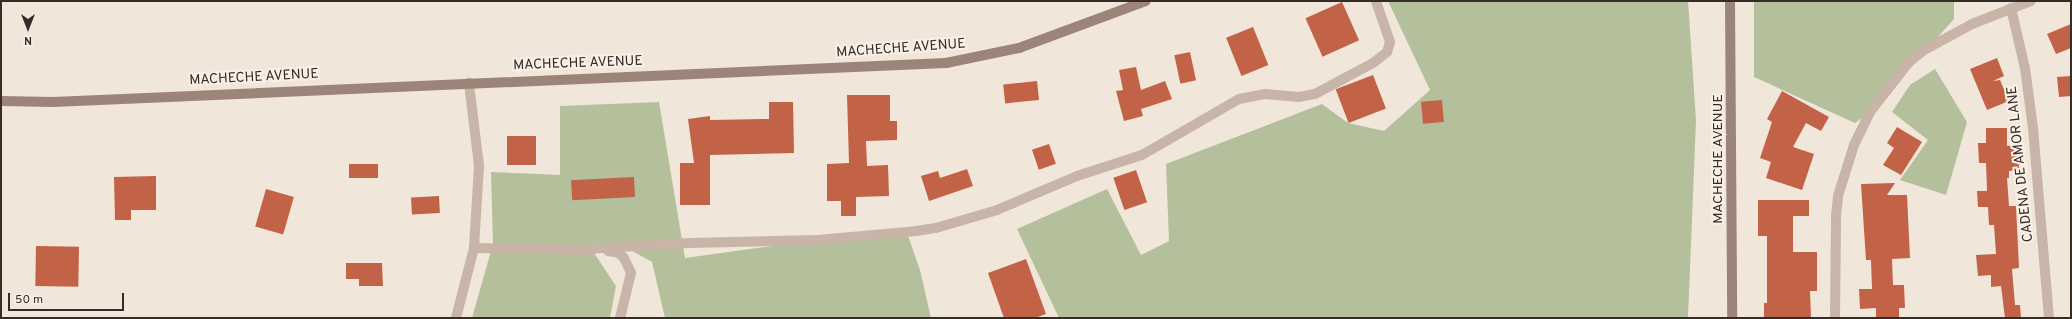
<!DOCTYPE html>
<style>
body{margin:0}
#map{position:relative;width:2072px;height:319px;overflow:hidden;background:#f1e6da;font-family:Overpass,sans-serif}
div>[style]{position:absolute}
.green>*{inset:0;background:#b4bf9b}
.building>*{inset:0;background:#c26247;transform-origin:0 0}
.minor>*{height:10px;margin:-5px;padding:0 5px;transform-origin:5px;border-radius:5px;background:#c8b5a7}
.secondary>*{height:10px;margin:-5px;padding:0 5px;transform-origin:5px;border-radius:5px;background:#9c8478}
span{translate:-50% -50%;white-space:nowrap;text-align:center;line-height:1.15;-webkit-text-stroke:4px #f9f0e6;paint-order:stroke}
.street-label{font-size:14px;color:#352b27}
.frame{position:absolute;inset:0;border:2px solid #352b27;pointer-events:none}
.north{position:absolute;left:8px;top:8px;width:40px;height:40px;-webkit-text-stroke:3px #f9f0e6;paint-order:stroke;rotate:180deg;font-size:11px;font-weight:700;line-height:16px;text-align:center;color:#352b27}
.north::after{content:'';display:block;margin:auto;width:14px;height:18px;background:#352b27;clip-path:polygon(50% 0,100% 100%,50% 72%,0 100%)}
.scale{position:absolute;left:8px;top:293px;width:116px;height:18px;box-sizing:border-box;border:2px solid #352b27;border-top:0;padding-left:5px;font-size:12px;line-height:14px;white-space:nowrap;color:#352b27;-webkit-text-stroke:3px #f9f0e6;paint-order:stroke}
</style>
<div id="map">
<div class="green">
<div style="clip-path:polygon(1388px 1px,1688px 1px,1696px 120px,1688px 318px,1059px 318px,1017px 229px,1107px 189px,1141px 255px,1169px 241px,1166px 164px,1322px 104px,1348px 123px,1384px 131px,1430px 90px)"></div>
<div style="clip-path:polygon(1754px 1px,1954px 1px,1954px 19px,1870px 112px,1855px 123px,1754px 77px)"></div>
<div style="clip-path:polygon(1935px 69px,1967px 122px,1946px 195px,1900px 180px,1928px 140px,1892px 112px,1910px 85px)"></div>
<div style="clip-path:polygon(659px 102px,685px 258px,852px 235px,907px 233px,920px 270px,931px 318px,665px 318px,652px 262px,618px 243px,588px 244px,616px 286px,610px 318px,472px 318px,493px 244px,491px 172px,560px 175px,560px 106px)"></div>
</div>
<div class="building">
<div style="left:1342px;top:2px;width:42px;height:40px;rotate:66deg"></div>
<div style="clip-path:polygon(2071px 24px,2071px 48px,2056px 54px,2047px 34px)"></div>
<div style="left:1253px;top:27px;width:41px;height:29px;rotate:68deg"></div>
<div style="left:1190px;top:52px;width:29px;height:16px;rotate:78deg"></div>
<div style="clip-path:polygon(1997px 58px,2004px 76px,1993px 81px,2000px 80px,2009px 101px,1987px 110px,1970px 69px)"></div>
<div style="clip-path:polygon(1136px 67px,1141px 90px,1165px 81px,1172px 99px,1141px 109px,1143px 116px,1124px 121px,1116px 91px,1123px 90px,1119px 70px)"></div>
<div style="left:1373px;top:75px;width:36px;height:40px;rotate:69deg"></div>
<div style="clip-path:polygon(2071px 76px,2071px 96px,2059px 97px,2057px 77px)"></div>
<div style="left:1037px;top:81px;width:19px;height:34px;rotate:84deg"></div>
<div style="clip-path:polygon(1782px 91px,1829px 117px,1821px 131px,1806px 123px,1793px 147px,1814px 154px,1802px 190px,1766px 178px,1771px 162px,1760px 158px,1772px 122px,1767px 119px)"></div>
<div style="clip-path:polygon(847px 95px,890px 95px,890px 121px,897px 121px,897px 140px,866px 141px,867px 166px,888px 165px,889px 196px,856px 197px,856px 216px,841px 216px,841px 201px,827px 201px,827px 164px,849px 163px)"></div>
<div style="left:1442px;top:100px;width:22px;height:21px;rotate:85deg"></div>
<div style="clip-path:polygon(769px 102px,793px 102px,794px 153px,710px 155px,710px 205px,680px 205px,680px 163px,694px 163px,688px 119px,710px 116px,710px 120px,769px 119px)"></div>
<div style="clip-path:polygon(1897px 127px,1922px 142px,1901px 175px,1883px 165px,1894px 148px,1887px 143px)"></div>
<div style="clip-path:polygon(1986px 128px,2007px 128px,2007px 146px,2018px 145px,2019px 170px,2009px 171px,2009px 178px,2007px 178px,2009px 206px,2016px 206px,2019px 268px,2012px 269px,2015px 305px,2020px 305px,2021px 318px,2005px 318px,2001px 286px,1991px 287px,1991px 275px,1978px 276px,1976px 255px,1996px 254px,1994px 225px,1989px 225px,1988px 207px,1978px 207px,1977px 191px,1987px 191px,1986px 163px,1979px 163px,1978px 143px,1986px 143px)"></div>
<div style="left:507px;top:136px;width:29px;height:29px"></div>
<div style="left:1049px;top:144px;width:21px;height:18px;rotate:71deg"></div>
<div style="left:349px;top:164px;width:29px;height:14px"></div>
<div style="clip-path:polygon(967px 169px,973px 186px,929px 201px,921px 176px,938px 171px,940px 178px)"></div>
<div style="left:1136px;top:170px;width:34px;height:24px;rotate:71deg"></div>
<div style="clip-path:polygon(156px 176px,156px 210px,131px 210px,131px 220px,115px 220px,114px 177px)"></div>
<div style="left:634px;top:177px;width:20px;height:63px;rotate:87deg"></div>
<div style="clip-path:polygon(1895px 183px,1887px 195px,1907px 195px,1910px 258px,1892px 259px,1893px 285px,1904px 285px,1905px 308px,1899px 308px,1899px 318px,1876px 318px,1876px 308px,1860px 309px,1859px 289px,1872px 289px,1871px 260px,1866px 260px,1861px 184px)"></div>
<div style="left:266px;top:189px;width:29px;height:39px;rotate:16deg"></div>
<div style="left:439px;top:196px;width:17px;height:28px;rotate:87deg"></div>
<div style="clip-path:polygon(1758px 200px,1809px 200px,1809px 216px,1793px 216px,1793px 252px,1817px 252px,1817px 291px,1810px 291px,1811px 318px,1764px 318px,1764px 303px,1767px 303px,1767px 236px,1758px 236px)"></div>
<div style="left:36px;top:246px;width:43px;height:40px;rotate:1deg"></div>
<div style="clip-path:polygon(1026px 259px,1046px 314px,1035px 318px,1004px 318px,988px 273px)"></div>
<div style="clip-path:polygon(346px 263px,382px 263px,383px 286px,359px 286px,359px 279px,346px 279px)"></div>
</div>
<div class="minor">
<div style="left:2011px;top:8px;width:62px;rotate:76.9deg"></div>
<div style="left:2025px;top:68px;width:61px;rotate:82.4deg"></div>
<div style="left:2033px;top:128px;width:191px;rotate:85.2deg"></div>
<div style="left:474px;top:248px;width:118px;rotate:1deg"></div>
<div style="left:585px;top:249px;width:105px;rotate:-3.3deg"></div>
<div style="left:690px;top:243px;width:128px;rotate:-1.3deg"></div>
<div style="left:818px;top:240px;width:98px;rotate:-5.2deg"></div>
<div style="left:916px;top:231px;width:20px;rotate:-9deg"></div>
<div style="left:936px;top:228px;width:64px;rotate:-16.4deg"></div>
<div style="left:997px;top:210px;width:87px;rotate:-23deg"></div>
<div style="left:1077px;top:176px;width:68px;rotate:-17.9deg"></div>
<div style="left:1142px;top:155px;width:112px;rotate:-30deg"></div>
<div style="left:1239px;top:99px;width:26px;rotate:-11deg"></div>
<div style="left:1265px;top:94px;width:34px;rotate:5deg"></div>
<div style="left:1299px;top:97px;width:16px;rotate:-11deg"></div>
<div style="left:1315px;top:94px;width:66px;rotate:-28.1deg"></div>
<div style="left:1373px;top:63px;width:18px;rotate:-38deg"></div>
<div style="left:1387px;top:52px;width:10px;rotate:-73deg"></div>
<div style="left:1390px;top:42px;width:43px;rotate:-108.9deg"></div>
<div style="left:608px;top:251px;width:11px;rotate:10deg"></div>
<div style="left:619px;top:253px;width:7px;rotate:45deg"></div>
<div style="left:624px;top:258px;width:17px;rotate:65deg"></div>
<div style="left:631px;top:273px;width:46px;rotate:103.7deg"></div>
<div style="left:456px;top:318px;width:72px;rotate:-75.6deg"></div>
<div style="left:474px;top:248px;width:82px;rotate:-86.5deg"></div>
<div style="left:479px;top:166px;width:84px;rotate:-96.9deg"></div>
<div style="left:1835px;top:318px;width:102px;rotate:-89.4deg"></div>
<div style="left:1836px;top:216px;width:20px;rotate:-84deg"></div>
<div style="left:1838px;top:196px;width:53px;rotate:-72.6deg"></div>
<div style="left:1854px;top:145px;width:37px;rotate:-64deg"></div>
<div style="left:1870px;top:112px;width:63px;rotate:-52deg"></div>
<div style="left:1909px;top:62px;width:19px;rotate:-39deg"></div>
<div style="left:1924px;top:50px;width:55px;rotate:-28.4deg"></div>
<div style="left:1972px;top:24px;width:63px;rotate:-21.3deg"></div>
</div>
<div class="secondary">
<div style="left:1730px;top:1px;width:317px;rotate:89.6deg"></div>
<div style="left:1px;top:101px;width:52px;rotate:1.1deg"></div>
<div style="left:53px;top:102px;width:894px;rotate:-2.5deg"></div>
<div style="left:946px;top:63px;width:75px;rotate:-11.6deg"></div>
<div style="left:1019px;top:48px;width:135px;rotate:-20.3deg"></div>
</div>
<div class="street-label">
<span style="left:901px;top:49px;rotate:-4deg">MACHECHE AVENUE</span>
<span style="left:578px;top:64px;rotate:-2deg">MACHECHE AVENUE</span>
<span style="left:254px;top:78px;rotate:-3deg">MACHECHE AVENUE</span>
<span style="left:1719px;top:159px;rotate:-90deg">MACHECHE AVENUE</span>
<span style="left:2021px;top:164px;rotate:-96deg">CADENA DE AMOR LANE</span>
</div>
<div class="frame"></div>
<div class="north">N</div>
<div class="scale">50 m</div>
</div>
